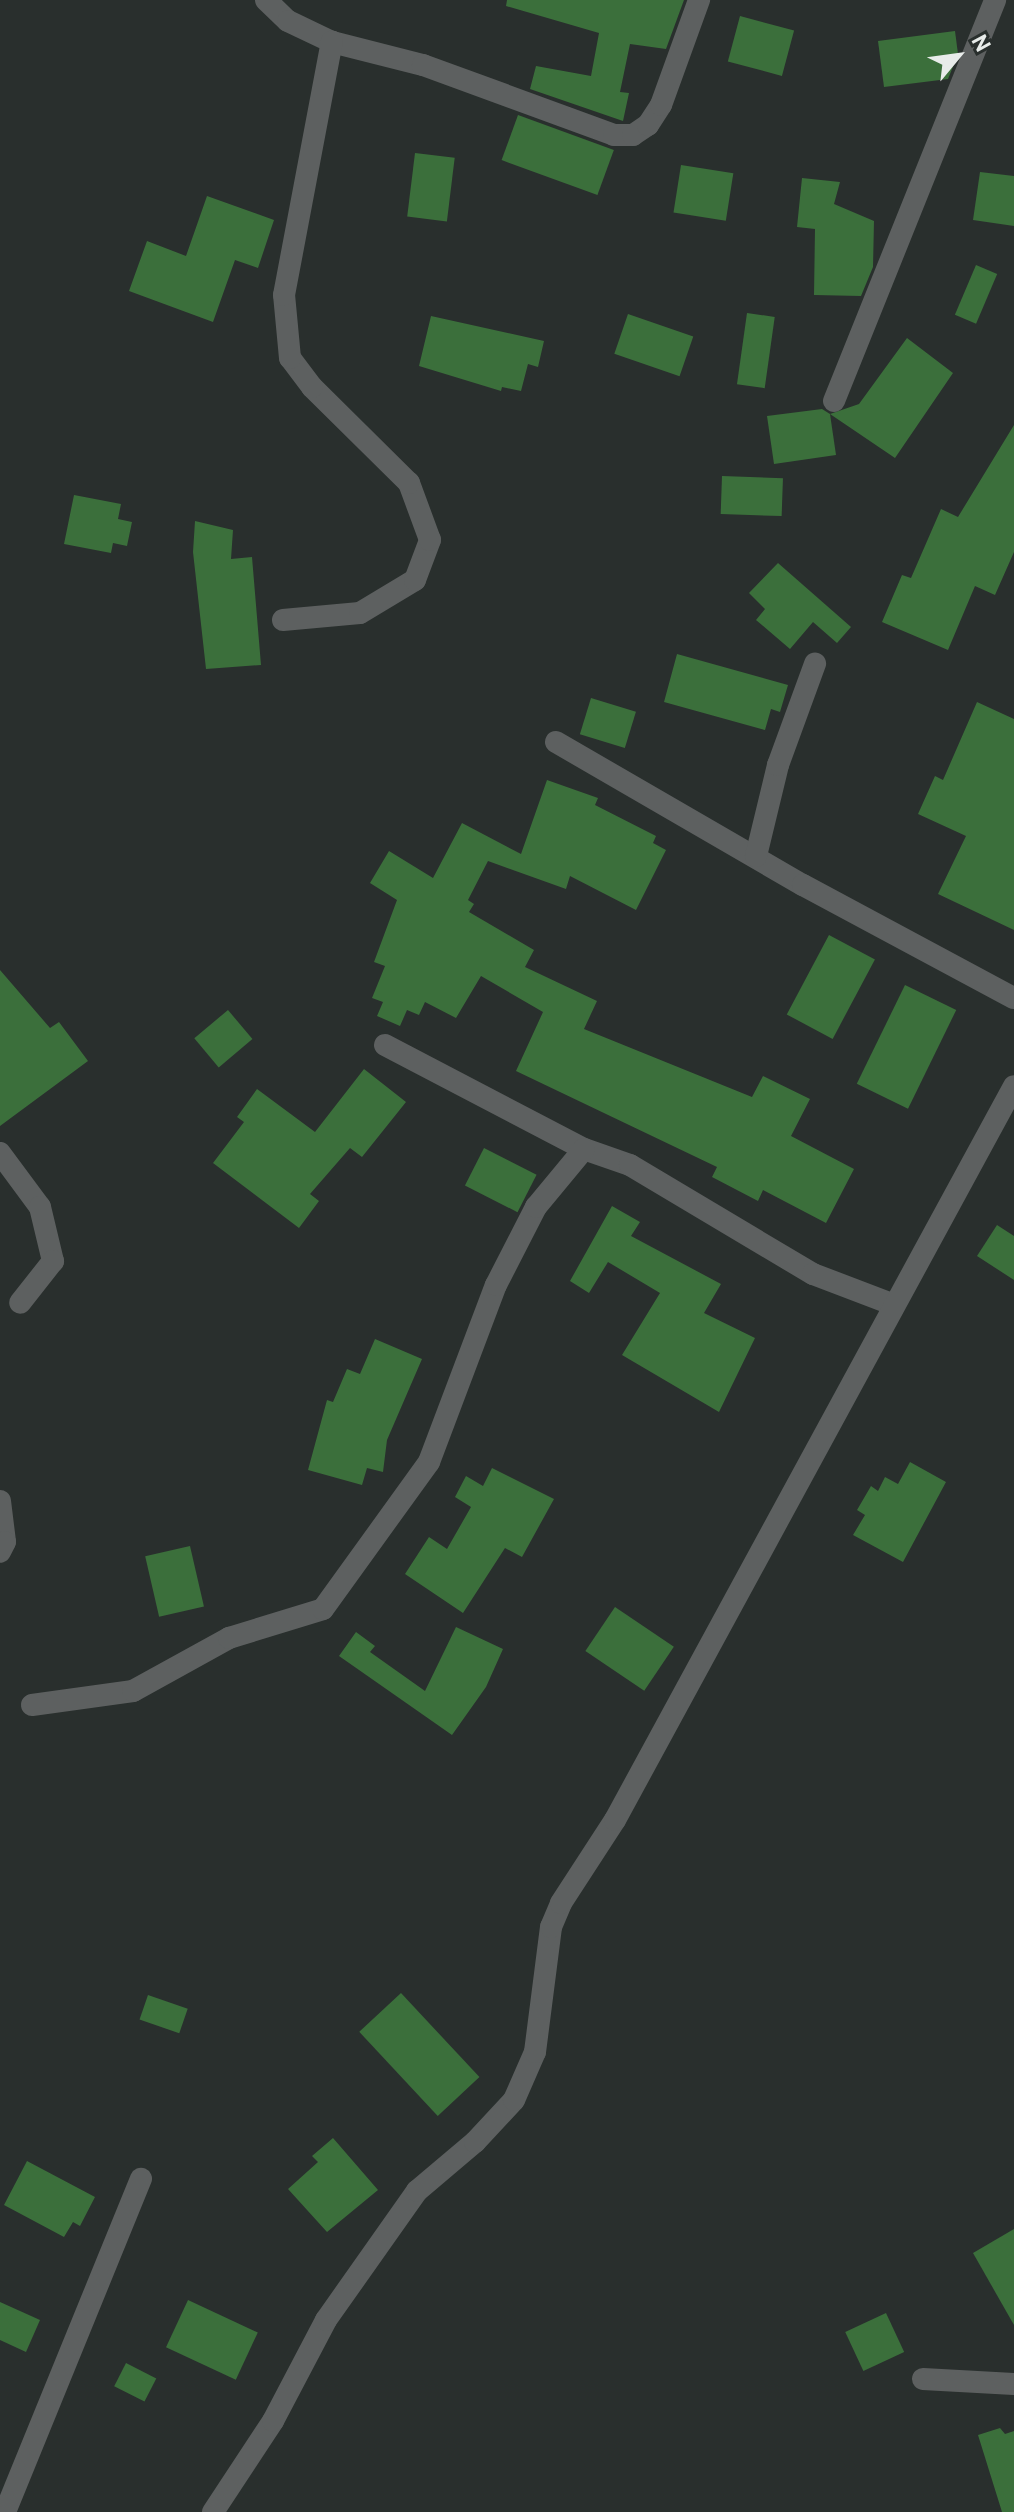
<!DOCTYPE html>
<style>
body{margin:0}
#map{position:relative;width:1014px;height:2512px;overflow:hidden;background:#292f2d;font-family:Overpass,sans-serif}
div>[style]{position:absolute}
.building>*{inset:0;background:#3b6f3b;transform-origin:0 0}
.minor>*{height:22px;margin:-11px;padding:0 11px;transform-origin:11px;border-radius:11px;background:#5d6060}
span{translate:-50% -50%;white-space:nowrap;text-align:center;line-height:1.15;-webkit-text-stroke:8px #292f2d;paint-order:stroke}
.north{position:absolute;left:918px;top:16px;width:80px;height:80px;-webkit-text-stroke:6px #292f2d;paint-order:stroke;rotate:61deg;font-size:22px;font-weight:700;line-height:32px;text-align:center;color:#e8ecea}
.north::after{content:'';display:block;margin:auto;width:28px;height:36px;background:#e8ecea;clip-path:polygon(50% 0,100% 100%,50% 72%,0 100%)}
</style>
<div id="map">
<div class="building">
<div style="clip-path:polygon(507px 0,684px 0,666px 49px,630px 44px,620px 92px,629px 93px,623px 121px,530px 89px,536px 66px,591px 76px,599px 33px,506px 6px)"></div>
<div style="left:740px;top:16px;width:56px;height:47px;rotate:15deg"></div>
<div style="clip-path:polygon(955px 31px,958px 54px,948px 79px,884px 87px,878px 41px)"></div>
<div style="left:518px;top:115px;width:102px;height:48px;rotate:20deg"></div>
<div style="left:415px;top:153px;width:40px;height:64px;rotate:7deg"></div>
<div style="left:681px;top:165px;width:53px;height:48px;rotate:9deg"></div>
<div style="clip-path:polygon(980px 172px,1014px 176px,1014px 226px,973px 220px)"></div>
<div style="clip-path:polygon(802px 178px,840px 182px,834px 204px,874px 221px,873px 267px,861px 296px,814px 295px,815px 229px,797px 227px)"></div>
<div style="clip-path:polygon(207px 196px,274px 220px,258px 268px,235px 260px,213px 322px,129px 291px,147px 241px,186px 256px)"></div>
<div style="left:976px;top:265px;width:23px;height:54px;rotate:23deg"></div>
<div style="left:747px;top:313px;width:28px;height:72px;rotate:8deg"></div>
<div style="left:628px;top:314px;width:69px;height:42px;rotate:19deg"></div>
<div style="clip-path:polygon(431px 316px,544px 341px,538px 367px,528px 364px,521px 391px,502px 387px,501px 391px,419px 366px)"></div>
<div style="clip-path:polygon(907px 338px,953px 373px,895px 458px,830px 414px,859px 404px)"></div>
<div style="clip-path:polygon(822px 409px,830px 414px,836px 455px,774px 464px,767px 416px)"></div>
<div style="clip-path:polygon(1014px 425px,1014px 552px,995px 595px,975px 586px,948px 650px,882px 622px,902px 575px,911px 578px,941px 509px,958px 517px)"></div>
<div style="left:722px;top:476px;width:61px;height:38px;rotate:2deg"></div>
<div style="clip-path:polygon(74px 495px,121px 504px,118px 519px,132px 522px,127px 546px,113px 543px,111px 553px,64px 544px)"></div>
<div style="clip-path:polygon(195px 521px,233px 530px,231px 559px,252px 557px,261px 665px,206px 669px,193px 552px)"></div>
<div style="clip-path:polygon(778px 563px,851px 627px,837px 643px,813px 622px,790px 649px,756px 620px,765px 609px,749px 593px)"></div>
<div style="clip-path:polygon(677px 654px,788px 685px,780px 712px,771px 709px,765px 730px,664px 702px)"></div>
<div style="left:591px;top:698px;width:47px;height:38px;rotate:17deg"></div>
<div style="clip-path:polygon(977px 702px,1014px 719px,1014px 930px,938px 894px,966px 836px,918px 814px,935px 776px,943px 780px)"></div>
<div style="clip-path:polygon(547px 780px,598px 798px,595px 805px,656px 836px,653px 843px,666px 850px,636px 910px,570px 876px,566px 889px,488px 861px,468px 900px,474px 904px,469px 912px,534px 950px,525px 967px,597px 1001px,584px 1029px,752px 1097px,763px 1076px,810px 1099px,791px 1136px,854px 1169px,826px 1223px,763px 1190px,758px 1201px,712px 1177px,717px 1167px,516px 1071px,543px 1012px,481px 976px,456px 1018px,425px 1002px,419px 1015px,407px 1010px,400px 1026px,377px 1016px,383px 1002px,372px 998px,385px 966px,374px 962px,397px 900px,370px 883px,389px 851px,433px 878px,462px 823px,521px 854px)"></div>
<div style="left:829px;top:935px;width:52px;height:90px;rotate:28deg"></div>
<div style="clip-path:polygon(0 970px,50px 1028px,59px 1022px,88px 1061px,0 1126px)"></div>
<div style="left:905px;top:985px;width:57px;height:110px;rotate:26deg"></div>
<div style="left:228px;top:1010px;width:38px;height:44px;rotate:50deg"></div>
<div style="clip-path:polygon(364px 1069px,406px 1102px,362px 1157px,350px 1148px,310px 1194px,319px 1201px,299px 1228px,213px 1163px,244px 1122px,237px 1117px,257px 1089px,315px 1132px)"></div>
<div style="left:484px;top:1148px;width:59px;height:42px;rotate:27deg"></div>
<div style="clip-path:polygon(612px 1206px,640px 1222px,631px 1236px,721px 1284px,704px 1313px,755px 1338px,719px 1412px,622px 1355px,660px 1293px,608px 1262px,589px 1293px,570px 1281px)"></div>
<div style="clip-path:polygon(997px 1225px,1014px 1236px,1014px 1280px,977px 1256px)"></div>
<div style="clip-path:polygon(375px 1339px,422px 1359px,387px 1440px,383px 1472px,367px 1468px,362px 1485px,308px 1470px,327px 1400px,333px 1402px,347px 1369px,360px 1374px)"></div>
<div style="clip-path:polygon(910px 1462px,946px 1482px,903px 1562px,853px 1535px,865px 1515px,857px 1510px,871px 1486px,878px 1491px,885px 1477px,898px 1484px)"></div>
<div style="clip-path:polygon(492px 1468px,554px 1499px,522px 1557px,505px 1548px,463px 1613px,405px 1574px,429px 1537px,447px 1549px,471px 1507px,455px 1497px,466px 1476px,483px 1486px)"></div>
<div style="left:190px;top:1546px;width:62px;height:46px;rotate:77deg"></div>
<div style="left:615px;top:1607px;width:71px;height:53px;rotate:34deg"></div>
<div style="clip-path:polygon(456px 1627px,503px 1649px,486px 1687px,452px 1735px,339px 1656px,356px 1632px,375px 1646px,370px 1652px,425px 1691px)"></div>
<div style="left:401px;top:1993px;width:115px;height:57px;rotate:47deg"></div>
<div style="left:148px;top:1995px;width:42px;height:26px;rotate:19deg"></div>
<div style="clip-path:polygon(333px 2138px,378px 2190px,327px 2232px,288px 2189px,318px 2162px,312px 2156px)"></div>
<div style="clip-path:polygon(27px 2161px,95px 2197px,80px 2226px,73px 2222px,64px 2237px,4px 2205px)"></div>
<div style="clip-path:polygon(1014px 2229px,1014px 2325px,973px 2253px)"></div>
<div style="left:188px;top:2300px;width:77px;height:52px;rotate:25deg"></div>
<div style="clip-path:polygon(0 2302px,40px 2320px,26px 2352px,0 2340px)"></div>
<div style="left:886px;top:2313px;width:43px;height:45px;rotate:65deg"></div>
<div style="left:126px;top:2363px;width:34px;height:26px;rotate:27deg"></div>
<div style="clip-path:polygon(1000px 2428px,1005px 2434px,1014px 2431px,1014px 2512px,1002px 2512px,978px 2435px)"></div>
</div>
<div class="minor">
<div style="left:266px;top:0;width:30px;rotate:44deg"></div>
<div style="left:288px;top:21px;width:49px;rotate:25.5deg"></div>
<div style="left:332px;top:42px;width:94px;rotate:14.2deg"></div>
<div style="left:423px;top:65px;width:203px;rotate:20.1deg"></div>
<div style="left:614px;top:135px;width:19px"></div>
<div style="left:633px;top:135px;width:18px;rotate:-34deg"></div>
<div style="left:648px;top:125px;width:24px;rotate:-57deg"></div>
<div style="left:661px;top:105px;width:112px;rotate:-70.1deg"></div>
<div style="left:834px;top:401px;width:432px;rotate:-68.1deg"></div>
<div style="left:283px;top:620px;width:77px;rotate:-5.2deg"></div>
<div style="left:360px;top:613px;width:64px;rotate:-31deg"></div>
<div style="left:415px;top:580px;width:43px;rotate:-69.4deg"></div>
<div style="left:430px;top:540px;width:61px;rotate:-110.2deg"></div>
<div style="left:409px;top:483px;width:136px;rotate:-135.3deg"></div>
<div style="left:312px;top:387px;width:36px;rotate:-127deg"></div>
<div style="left:290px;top:358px;width:63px;rotate:-95.4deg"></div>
<div style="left:284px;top:295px;width:258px;rotate:-79.3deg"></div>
<div style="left:556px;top:742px;width:285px;rotate:30.1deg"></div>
<div style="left:803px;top:885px;width:239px;rotate:28.2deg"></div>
<div style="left:756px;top:856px;width:94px;rotate:-76.4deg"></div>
<div style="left:778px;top:765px;width:108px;rotate:-69.9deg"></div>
<div style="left:385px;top:1045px;width:225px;rotate:27.6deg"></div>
<div style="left:584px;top:1149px;width:49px;rotate:19.2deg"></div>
<div style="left:630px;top:1165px;width:213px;rotate:30.8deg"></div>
<div style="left:813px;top:1274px;width:85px;rotate:20.8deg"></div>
<div style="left:0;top:1153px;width:67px;rotate:53.5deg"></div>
<div style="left:40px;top:1207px;width:56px;rotate:76.5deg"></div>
<div style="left:53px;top:1261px;width:53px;rotate:128.2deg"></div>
<div style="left:0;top:1501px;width:41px;rotate:83deg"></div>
<div style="left:5px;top:1542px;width:11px;rotate:117deg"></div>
<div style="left:32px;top:1705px;width:102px;rotate:-7.9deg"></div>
<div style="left:133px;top:1691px;width:110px;rotate:-28.9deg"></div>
<div style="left:229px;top:1638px;width:98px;rotate:-17.1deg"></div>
<div style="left:323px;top:1609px;width:181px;rotate:-54.2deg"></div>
<div style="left:429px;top:1462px;width:189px;rotate:-69.3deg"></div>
<div style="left:496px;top:1285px;width:88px;rotate:-62.9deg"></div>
<div style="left:536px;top:1207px;width:75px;rotate:-50.4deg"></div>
<div style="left:923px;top:2379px;width:91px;rotate:3.1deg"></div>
<div style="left:5px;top:2512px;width:360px;rotate:-67.8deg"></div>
<div style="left:213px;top:2512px;width:109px;rotate:-56.6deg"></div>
<div style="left:273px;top:2421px;width:114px;rotate:-62.3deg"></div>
<div style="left:326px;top:2320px;width:158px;rotate:-54.8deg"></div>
<div style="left:417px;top:2191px;width:76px;rotate:-40.2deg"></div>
<div style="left:475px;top:2142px;width:57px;rotate:-47.1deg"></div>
<div style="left:514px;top:2100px;width:52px;rotate:-66.4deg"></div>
<div style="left:535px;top:2052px;width:126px;rotate:-82.7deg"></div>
<div style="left:551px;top:1927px;width:26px;rotate:-67deg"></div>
<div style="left:561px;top:1903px;width:99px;rotate:-57deg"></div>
<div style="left:615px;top:1820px;width:835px;rotate:-61.47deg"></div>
</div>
<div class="north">N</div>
</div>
